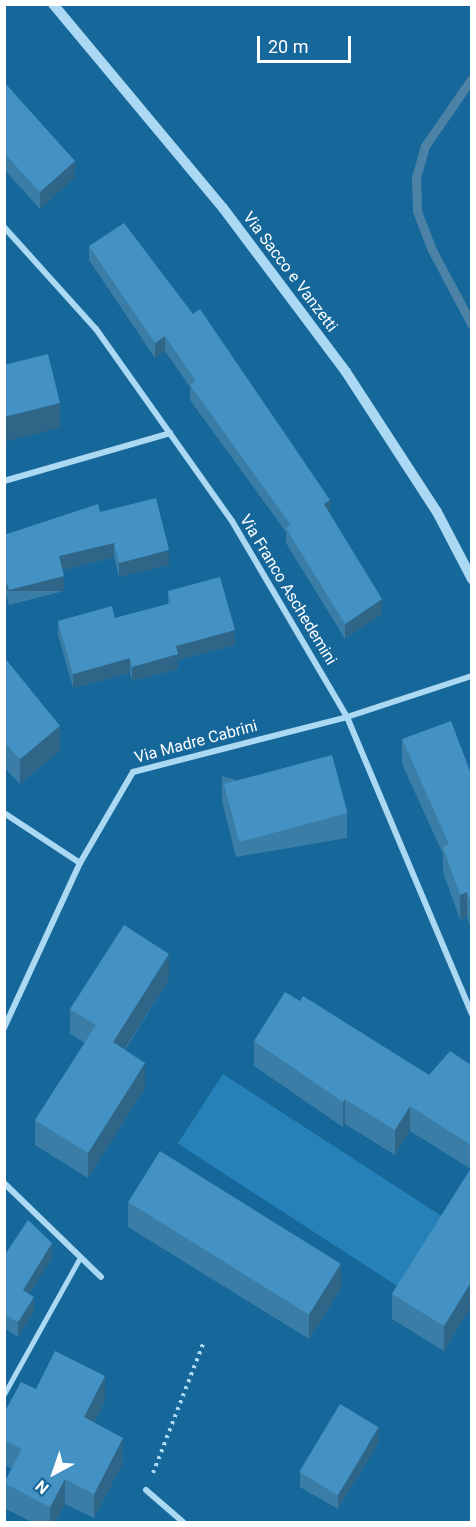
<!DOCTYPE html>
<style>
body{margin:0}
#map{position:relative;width:476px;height:1527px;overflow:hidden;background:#16679a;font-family:Roboto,sans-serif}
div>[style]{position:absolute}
.green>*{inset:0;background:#2581b7;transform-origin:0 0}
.stream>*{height:9px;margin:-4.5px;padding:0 4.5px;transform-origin:4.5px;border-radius:4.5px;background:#4b82a6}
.path>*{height:4px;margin-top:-2px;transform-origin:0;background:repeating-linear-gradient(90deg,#abd8f2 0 3px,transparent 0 7.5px)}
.pedestrian>*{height:5px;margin:-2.5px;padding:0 2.5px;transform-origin:2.5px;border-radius:2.5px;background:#abd8f2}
.minor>*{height:6px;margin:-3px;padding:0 3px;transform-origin:3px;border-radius:3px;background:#abd8f2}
.tertiary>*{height:10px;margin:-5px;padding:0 5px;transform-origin:5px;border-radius:5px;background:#abd8f2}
.wall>*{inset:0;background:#3a7ea8}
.shaded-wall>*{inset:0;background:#2f6688;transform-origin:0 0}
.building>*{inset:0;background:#4392c3;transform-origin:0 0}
span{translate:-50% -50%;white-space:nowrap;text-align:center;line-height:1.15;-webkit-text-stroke:5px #16679a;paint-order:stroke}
.street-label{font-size:16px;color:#fff}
.frame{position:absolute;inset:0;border:6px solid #fff;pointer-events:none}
.north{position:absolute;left:24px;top:1443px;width:60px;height:60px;-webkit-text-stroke:4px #16679a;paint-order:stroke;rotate:220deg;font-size:16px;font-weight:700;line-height:24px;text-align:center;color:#fff}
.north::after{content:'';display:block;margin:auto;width:21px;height:27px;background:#fff;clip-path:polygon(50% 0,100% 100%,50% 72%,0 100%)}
.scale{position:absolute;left:257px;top:36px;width:94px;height:27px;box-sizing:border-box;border:3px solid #fff;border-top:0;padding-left:8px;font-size:18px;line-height:21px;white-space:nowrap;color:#fff;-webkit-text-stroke:4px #16679a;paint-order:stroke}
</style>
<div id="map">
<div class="green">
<div style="left:223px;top:1074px;width:262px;height:83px;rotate:33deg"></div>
</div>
<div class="stream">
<div style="left:472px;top:78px;width:83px;rotate:124.7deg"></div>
<div style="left:425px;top:146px;width:32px;rotate:106deg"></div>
<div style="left:416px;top:177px;width:34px;rotate:88deg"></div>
<div style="left:417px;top:211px;width:40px;rotate:69deg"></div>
<div style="left:431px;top:248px;width:87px;rotate:62deg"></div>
</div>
<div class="path">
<div style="left:153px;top:1473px;width:138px;rotate:-68.8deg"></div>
</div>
<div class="pedestrian">
<div style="left:4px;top:1394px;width:154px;rotate:-60.9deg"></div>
</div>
<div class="minor">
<div style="left:4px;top:227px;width:137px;rotate:48deg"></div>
<div style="left:96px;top:329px;width:235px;rotate:54.7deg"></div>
<div style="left:232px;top:521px;width:227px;rotate:59.6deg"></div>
<div style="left:347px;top:717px;width:322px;rotate:67.2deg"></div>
<div style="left:4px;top:481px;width:173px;rotate:-16.1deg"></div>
<div style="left:4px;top:813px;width:91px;rotate:33.3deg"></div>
<div style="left:4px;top:1028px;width:182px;rotate:-65.3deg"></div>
<div style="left:80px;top:863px;width:105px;rotate:-59.8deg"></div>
<div style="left:133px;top:772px;width:221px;rotate:-14.4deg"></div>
<div style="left:347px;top:717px;width:132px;rotate:-18.2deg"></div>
<div style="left:4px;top:1183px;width:135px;rotate:44.1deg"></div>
<div style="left:146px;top:1490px;width:49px;rotate:40.9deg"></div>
</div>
<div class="tertiary">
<div style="left:53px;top:4px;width:266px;rotate:50.2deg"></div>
<div style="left:223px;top:208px;width:205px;rotate:53.1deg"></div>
<div style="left:346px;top:372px;width:167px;rotate:57deg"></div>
<div style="left:437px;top:512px;width:76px;rotate:62.4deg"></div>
</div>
<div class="wall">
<div style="clip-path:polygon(4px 82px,75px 177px,40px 209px,4px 169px)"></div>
<div style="clip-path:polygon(89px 246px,330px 514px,382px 614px,345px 639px,286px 543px,286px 532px,190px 400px,190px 387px,165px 351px,155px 358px,89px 260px)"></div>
<div style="clip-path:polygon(100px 512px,169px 565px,119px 577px,114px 557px,63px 570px,64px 591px,9px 605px,4px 588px,4px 535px)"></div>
<div style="clip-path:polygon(168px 591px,235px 645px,178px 660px,178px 669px,132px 681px,130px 673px,73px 688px,58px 635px,58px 621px,115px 618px,168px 604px)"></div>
<div style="clip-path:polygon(4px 657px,60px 751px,20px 784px,4px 767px)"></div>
<div style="clip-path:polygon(402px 739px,471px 774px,471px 929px,467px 917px,460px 920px,443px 872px,443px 854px,402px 764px)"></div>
<div style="clip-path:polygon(222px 776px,347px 813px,347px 838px,236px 857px,222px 801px)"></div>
<div style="clip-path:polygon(169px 979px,125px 1050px,145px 1088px,88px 1178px,35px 1145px,35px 1120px,85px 1043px,70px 1034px,70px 1009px)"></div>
<div style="clip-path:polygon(254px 1041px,429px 1075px,471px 1065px,471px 1307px,444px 1351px,392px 1319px,392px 1294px,471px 1169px,410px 1131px,395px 1155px,345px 1124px,343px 1127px,254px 1066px)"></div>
<div style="clip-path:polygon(128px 1202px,341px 1288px,309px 1339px,128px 1227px)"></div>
<div style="clip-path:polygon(4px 1256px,52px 1258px,29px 1294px,34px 1311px,18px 1337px,4px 1328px)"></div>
<div style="clip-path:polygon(36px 1389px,105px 1401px,94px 1423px,123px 1463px,94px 1518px,65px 1504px,55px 1522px,32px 1522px,4px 1508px,4px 1483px,12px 1469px,4px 1465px,4px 1413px)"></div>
<div style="clip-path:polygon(379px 1442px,338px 1509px,300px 1487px,300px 1472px)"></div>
</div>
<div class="shaded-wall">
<div style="clip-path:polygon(75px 161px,75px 177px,40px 209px,40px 192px)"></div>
<div style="clip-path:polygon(165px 336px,165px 351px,155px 358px,155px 343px)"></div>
<div style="clip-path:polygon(60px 403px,60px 428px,4px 442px,4px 417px)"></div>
<div style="clip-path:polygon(330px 500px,330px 515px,324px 504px)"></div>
<div style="clip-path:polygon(114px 543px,114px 557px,59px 571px,59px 556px)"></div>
<div style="clip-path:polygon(169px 550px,169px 565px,119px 577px,119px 563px)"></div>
<div style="left:64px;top:576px;width:15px;height:57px;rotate:90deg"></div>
<div style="clip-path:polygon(382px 599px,382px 614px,345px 639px,345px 624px)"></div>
<div style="clip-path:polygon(235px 630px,235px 645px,178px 660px,178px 669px,132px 681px,132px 667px,176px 646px)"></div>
<div style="clip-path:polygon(130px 658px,130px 673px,73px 688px,73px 674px)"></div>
<div style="clip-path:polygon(60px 726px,60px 751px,20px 784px,20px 759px)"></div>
<div style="clip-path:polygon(467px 892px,467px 917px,460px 920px,460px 895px)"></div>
<div style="clip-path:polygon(169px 954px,169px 979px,113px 1067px,113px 1042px)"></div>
<div style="clip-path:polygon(145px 1063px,145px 1088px,88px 1178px,88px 1153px)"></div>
<div style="clip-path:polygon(345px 1099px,345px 1124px,343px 1127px,343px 1102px)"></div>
<div style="clip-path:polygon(410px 1106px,410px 1131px,395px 1155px,395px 1130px)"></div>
<div style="clip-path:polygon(52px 1243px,52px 1258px,23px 1304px,23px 1290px)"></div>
<div style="clip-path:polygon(341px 1263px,341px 1288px,309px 1339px,309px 1314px)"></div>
<div style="clip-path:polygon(471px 1282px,471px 1307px,444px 1351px,444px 1326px)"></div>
<div style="clip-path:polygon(34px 1297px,34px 1311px,18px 1337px,18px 1322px)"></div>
<div style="clip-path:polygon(105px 1376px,105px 1401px,84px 1442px,84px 1417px)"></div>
<div style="clip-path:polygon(379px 1427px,379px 1442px,338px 1509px,338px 1495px)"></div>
<div style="clip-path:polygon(123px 1438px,123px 1463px,94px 1518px,94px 1494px)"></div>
<div style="clip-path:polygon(65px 1479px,65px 1504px,55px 1522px,50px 1522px,50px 1507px)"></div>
</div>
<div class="building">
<div style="clip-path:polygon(4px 82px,75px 161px,40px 192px,4px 153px)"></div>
<div style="clip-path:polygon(124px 223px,193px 314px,200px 309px,330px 500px,324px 504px,382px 599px,345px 624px,286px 528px,291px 525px,190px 385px,196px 381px,165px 336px,155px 343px,89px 246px)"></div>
<div style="clip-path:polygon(48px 354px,60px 403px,4px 417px,4px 365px)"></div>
<div style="clip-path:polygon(156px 498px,169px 550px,119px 563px,114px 543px,59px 556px,64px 576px,9px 590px,4px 574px,4px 535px,98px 504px,100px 512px)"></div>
<div style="clip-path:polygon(220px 577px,235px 630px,176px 646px,178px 654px,132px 667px,130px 658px,73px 674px,58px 621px,112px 606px,115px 618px,171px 603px,168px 591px)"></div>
<div style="clip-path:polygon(4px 657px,60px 726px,20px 759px,4px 742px)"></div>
<div style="clip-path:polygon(451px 721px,471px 774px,471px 904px,467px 892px,460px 895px,443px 847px,449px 844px,402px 739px)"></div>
<div style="left:332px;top:755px;width:60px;height:112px;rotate:75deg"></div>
<div style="clip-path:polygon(124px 925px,169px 954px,113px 1042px,145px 1063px,88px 1153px,35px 1120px,96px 1025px,70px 1009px)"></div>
<div style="clip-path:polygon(285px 992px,300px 1001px,303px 996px,429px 1075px,450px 1051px,471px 1065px,471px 1145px,410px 1106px,395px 1130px,345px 1099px,343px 1102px,254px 1041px)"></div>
<div style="left:160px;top:1151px;width:213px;height:60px;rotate:32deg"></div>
<div style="clip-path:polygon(471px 1168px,471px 1282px,444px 1326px,392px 1294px)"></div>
<div style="clip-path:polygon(28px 1220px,52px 1243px,23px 1290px,34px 1297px,18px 1322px,4px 1314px,4px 1256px)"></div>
<div style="clip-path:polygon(55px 1351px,105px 1376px,84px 1417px,123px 1438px,94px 1494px,65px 1479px,50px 1507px,4px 1483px,22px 1449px,4px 1440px,4px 1413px,21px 1382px,36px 1389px)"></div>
<div style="left:340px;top:1404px;width:45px;height:79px;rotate:31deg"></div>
</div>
<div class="street-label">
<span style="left:290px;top:272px;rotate:53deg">Via Sacco e Vanzetti</span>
<span style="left:288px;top:590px;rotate:59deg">Via Franco Aschedemini</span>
<span style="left:196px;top:742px;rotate:-15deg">Via Madre Cabrini</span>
</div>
<div class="frame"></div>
<div class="north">N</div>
<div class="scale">20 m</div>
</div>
